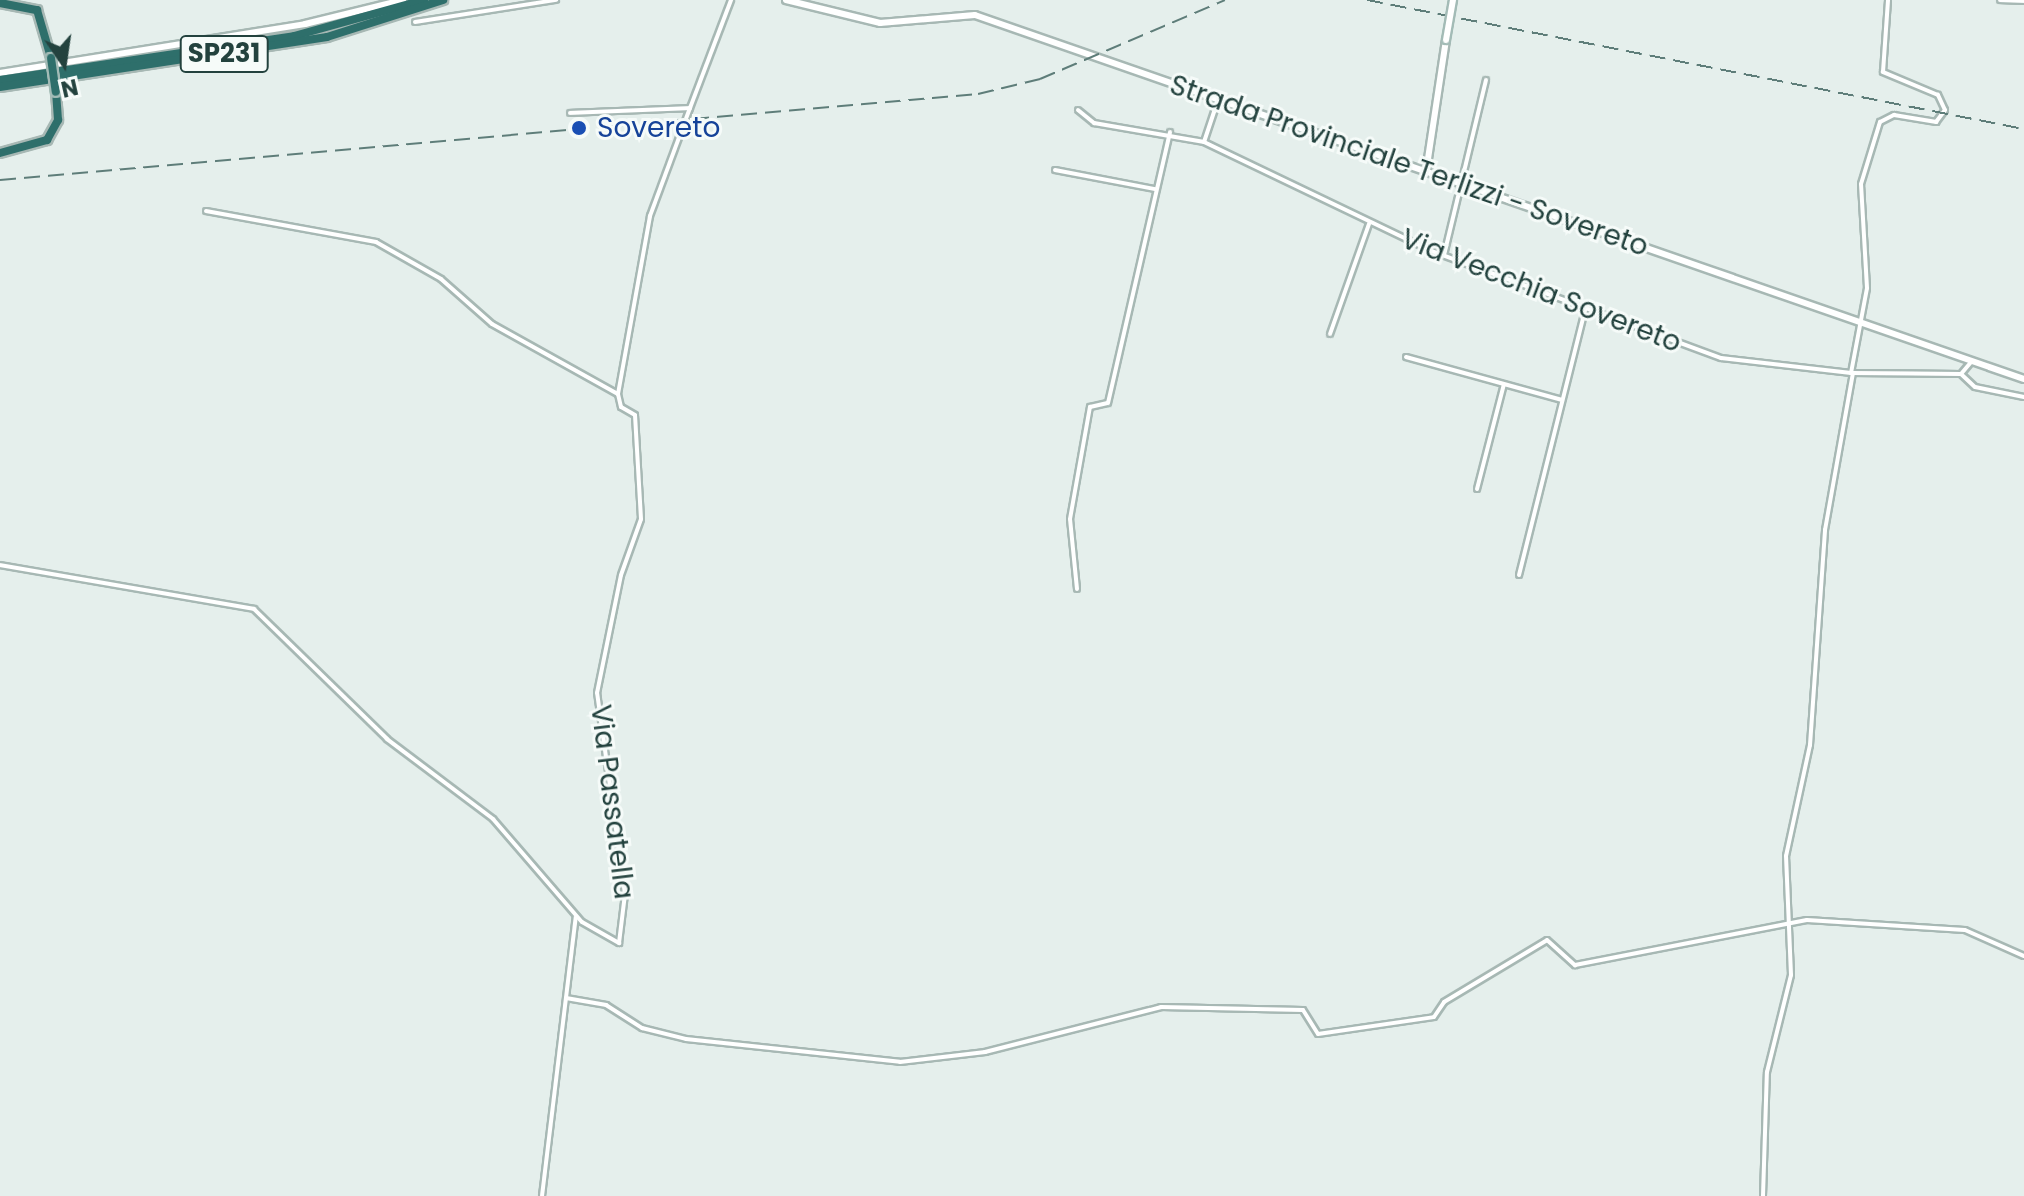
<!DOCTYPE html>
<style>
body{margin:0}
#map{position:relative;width:2024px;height:1196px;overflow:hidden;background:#e5efec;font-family:Poppins,sans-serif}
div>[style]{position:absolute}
.roads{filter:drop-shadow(2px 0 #a7b8b4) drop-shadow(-2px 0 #a7b8b4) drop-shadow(0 2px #a7b8b4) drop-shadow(0 -2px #a7b8b4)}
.street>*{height:4px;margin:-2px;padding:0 2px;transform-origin:2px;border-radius:2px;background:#fff}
.secondary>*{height:6px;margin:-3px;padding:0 3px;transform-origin:3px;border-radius:3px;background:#fff}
.highway>*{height:8px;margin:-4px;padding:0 4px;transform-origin:4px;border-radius:4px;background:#2e6f6b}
.rail>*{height:2px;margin-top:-1px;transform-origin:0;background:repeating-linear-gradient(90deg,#5e7d79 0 16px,transparent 0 24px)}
.bridges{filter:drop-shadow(2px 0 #a3bbb6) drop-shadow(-2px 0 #a3bbb6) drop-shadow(0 2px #a3bbb6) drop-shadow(0 -2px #a3bbb6)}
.secondary-bridge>*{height:6px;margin:-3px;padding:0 3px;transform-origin:3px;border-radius:3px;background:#fff}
.highway-bridge>*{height:8px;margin:-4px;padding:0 4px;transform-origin:4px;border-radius:4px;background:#2e6f6b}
.dots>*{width:22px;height:22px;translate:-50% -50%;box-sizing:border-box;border:4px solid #f6fbf9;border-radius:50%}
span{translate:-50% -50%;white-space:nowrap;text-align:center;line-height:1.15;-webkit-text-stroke:6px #f6fbf9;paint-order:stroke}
.shield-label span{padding:2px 6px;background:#f6fbf9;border:2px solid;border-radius:6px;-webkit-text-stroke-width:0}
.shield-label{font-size:26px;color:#23423e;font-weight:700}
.transit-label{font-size:28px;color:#164399}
.left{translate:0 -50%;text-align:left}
.street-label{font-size:28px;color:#23423e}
.north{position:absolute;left:24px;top:24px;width:80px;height:80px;-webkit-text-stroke:6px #f6fbf9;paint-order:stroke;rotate:167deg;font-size:22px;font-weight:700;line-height:32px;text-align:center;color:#23423e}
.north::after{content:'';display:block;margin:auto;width:28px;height:36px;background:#23423e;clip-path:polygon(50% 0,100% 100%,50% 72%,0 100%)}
</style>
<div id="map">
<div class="roads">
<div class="street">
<div style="left:2000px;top:0;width:24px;rotate:2deg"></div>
<div style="left:415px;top:22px;width:143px;rotate:-8.9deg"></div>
<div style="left:1078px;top:110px;width:21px;rotate:39deg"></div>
<div style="left:1094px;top:123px;width:112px;rotate:9.8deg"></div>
<div style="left:1204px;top:142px;width:250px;rotate:25.6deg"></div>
<div style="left:1429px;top:250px;width:311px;rotate:20.3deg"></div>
<div style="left:1721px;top:358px;width:131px;rotate:6.6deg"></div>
<div style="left:1851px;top:373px;width:110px;rotate:0.5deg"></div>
<div style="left:1961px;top:374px;width:19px;rotate:43deg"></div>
<div style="left:1975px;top:387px;width:50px;rotate:11.5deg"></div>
<div style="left:570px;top:113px;width:120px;rotate:-2.4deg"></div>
<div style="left:690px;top:108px;width:116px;rotate:-69.2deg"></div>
<div style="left:1204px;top:142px;width:44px;rotate:-71.6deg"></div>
<div style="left:1055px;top:170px;width:102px;rotate:10.8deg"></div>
<div style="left:206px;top:211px;width:173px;rotate:10.3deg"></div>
<div style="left:376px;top:242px;width:75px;rotate:29.6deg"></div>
<div style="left:441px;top:279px;width:68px;rotate:41.4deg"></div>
<div style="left:492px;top:324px;width:144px;rotate:29.1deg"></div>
<div style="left:1444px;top:255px;width:180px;rotate:-76.5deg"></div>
<div style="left:1330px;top:334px;width:117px;rotate:-70.5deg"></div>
<div style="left:1406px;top:357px;width:162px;rotate:15.4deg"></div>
<div style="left:1851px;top:373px;width:86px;rotate:-79.3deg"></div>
<div style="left:1867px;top:288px;width:104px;rotate:-93.3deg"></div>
<div style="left:1861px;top:184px;width:65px;rotate:-73deg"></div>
<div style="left:1880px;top:122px;width:16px;rotate:-27deg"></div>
<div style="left:1894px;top:115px;width:43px;rotate:9.5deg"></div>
<div style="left:1936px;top:122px;width:15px;rotate:-53deg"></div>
<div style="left:1945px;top:110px;width:17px;rotate:-115deg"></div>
<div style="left:1938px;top:95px;width:60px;rotate:-157.3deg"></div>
<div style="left:1883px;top:72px;width:72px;rotate:-86deg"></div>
<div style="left:1961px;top:374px;width:17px;rotate:-50deg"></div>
<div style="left:1477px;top:489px;width:108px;rotate:-75.6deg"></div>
<div style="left:0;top:565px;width:258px;rotate:9.8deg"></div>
<div style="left:254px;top:609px;width:186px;rotate:44.3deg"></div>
<div style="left:387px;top:739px;width:133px;rotate:37deg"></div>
<div style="left:493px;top:819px;width:136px;rotate:49.2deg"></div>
<div style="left:582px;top:922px;width:43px;rotate:29.6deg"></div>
<div style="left:619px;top:943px;width:49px;rotate:-83deg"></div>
<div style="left:625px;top:894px;width:203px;rotate:-97.9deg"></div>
<div style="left:597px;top:693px;width:120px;rotate:-78.5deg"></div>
<div style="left:621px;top:575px;width:59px;rotate:-70.3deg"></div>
<div style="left:641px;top:519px;width:104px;rotate:-93.3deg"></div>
<div style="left:635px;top:415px;width:16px;rotate:-150deg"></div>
<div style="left:621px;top:407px;width:13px;rotate:-103deg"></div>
<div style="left:618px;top:394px;width:181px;rotate:-79.8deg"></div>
<div style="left:650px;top:216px;width:115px;rotate:-69.7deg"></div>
<div style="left:1519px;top:575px;width:273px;rotate:-76deg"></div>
<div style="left:1077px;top:589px;width:70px;rotate:-95.7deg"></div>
<div style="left:1070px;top:519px;width:114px;rotate:-79.9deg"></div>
<div style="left:1090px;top:407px;width:18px;rotate:-13deg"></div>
<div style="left:1108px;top:403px;width:278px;rotate:-77.1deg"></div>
<div style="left:566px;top:998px;width:41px;rotate:9.9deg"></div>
<div style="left:606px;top:1005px;width:43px;rotate:32.6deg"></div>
<div style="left:642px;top:1028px;width:45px;rotate:14deg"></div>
<div style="left:686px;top:1039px;width:215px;rotate:6.1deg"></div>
<div style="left:900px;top:1062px;width:86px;rotate:-6.7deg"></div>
<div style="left:985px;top:1052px;width:182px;rotate:-14.3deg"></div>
<div style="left:1161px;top:1007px;width:142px;rotate:1.2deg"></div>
<div style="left:1303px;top:1010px;width:28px;rotate:58deg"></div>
<div style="left:1318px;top:1034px;width:117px;rotate:-8.3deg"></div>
<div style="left:1434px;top:1017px;width:18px;rotate:-56deg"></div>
<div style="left:1444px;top:1002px;width:120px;rotate:-31deg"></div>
<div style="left:1547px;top:940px;width:38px;rotate:42deg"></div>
<div style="left:1575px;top:965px;width:236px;rotate:-11deg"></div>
<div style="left:1807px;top:920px;width:158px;rotate:3.6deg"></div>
<div style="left:1965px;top:930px;width:64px;rotate:23.8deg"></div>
<div style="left:542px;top:1196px;width:281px;rotate:-83.1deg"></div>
<div style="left:1763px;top:1196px;width:124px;rotate:-88.2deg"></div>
<div style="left:1767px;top:1072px;width:100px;rotate:-76.1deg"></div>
<div style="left:1791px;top:975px;width:119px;rotate:-92.4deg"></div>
<div style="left:1786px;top:856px;width:114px;rotate:-77.8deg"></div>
<div style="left:1810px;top:745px;width:216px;rotate:-86deg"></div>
<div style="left:1825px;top:530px;width:159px;rotate:-79.9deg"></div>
</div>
<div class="secondary">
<div style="left:786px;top:0;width:97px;rotate:13.7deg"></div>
<div style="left:880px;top:23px;width:95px;rotate:-4.8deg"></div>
<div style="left:975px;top:15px;width:1110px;rotate:19.14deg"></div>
<div style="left:0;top:73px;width:309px;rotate:-9.1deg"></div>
<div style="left:305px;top:24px;width:101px;rotate:-13.8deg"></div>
<div style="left:1426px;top:172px;width:134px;rotate:-81.4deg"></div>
</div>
<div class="highway">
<div style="left:0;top:3px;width:38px;rotate:11deg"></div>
<div style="left:37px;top:10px;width:50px;rotate:73.7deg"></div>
<div style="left:0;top:80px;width:297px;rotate:-8.5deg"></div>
<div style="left:294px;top:36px;width:135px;rotate:-15.5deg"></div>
<div style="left:0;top:87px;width:331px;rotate:-8.7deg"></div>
<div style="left:327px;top:37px;width:122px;rotate:-17.7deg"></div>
<div style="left:0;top:153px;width:49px;rotate:-15.5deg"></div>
<div style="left:47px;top:140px;width:23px;rotate:-61deg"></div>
<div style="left:58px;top:120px;width:28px;rotate:-94deg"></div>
</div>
</div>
<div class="rail">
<div style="left:1367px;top:0;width:670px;rotate:11.11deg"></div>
<div style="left:0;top:180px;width:982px;rotate:-5.03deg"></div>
<div style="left:978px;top:94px;width:64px;rotate:-13.6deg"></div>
<div style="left:1040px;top:79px;width:201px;rotate:-23.1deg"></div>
</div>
<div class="bridges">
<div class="secondary-bridge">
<div style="left:1446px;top:40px;width:41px;rotate:-80.1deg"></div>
</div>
<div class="highway-bridge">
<div style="left:51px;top:58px;width:34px;rotate:82deg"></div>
</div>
</div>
<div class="dots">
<div style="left:579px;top:128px;background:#1a4fb4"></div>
</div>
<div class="shield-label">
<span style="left:224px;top:54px">SP231</span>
</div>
<div class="transit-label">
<span class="left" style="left:597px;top:128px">Sovereto</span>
</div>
<div class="street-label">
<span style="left:1409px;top:166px;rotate:19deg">Strada Provinciale Terlizzi - Sovereto</span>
<span style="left:1541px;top:291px;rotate:21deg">Via Vecchia Sovereto</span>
<span style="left:612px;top:802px;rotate:83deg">Via Passatella</span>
</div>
<div class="north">N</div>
</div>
